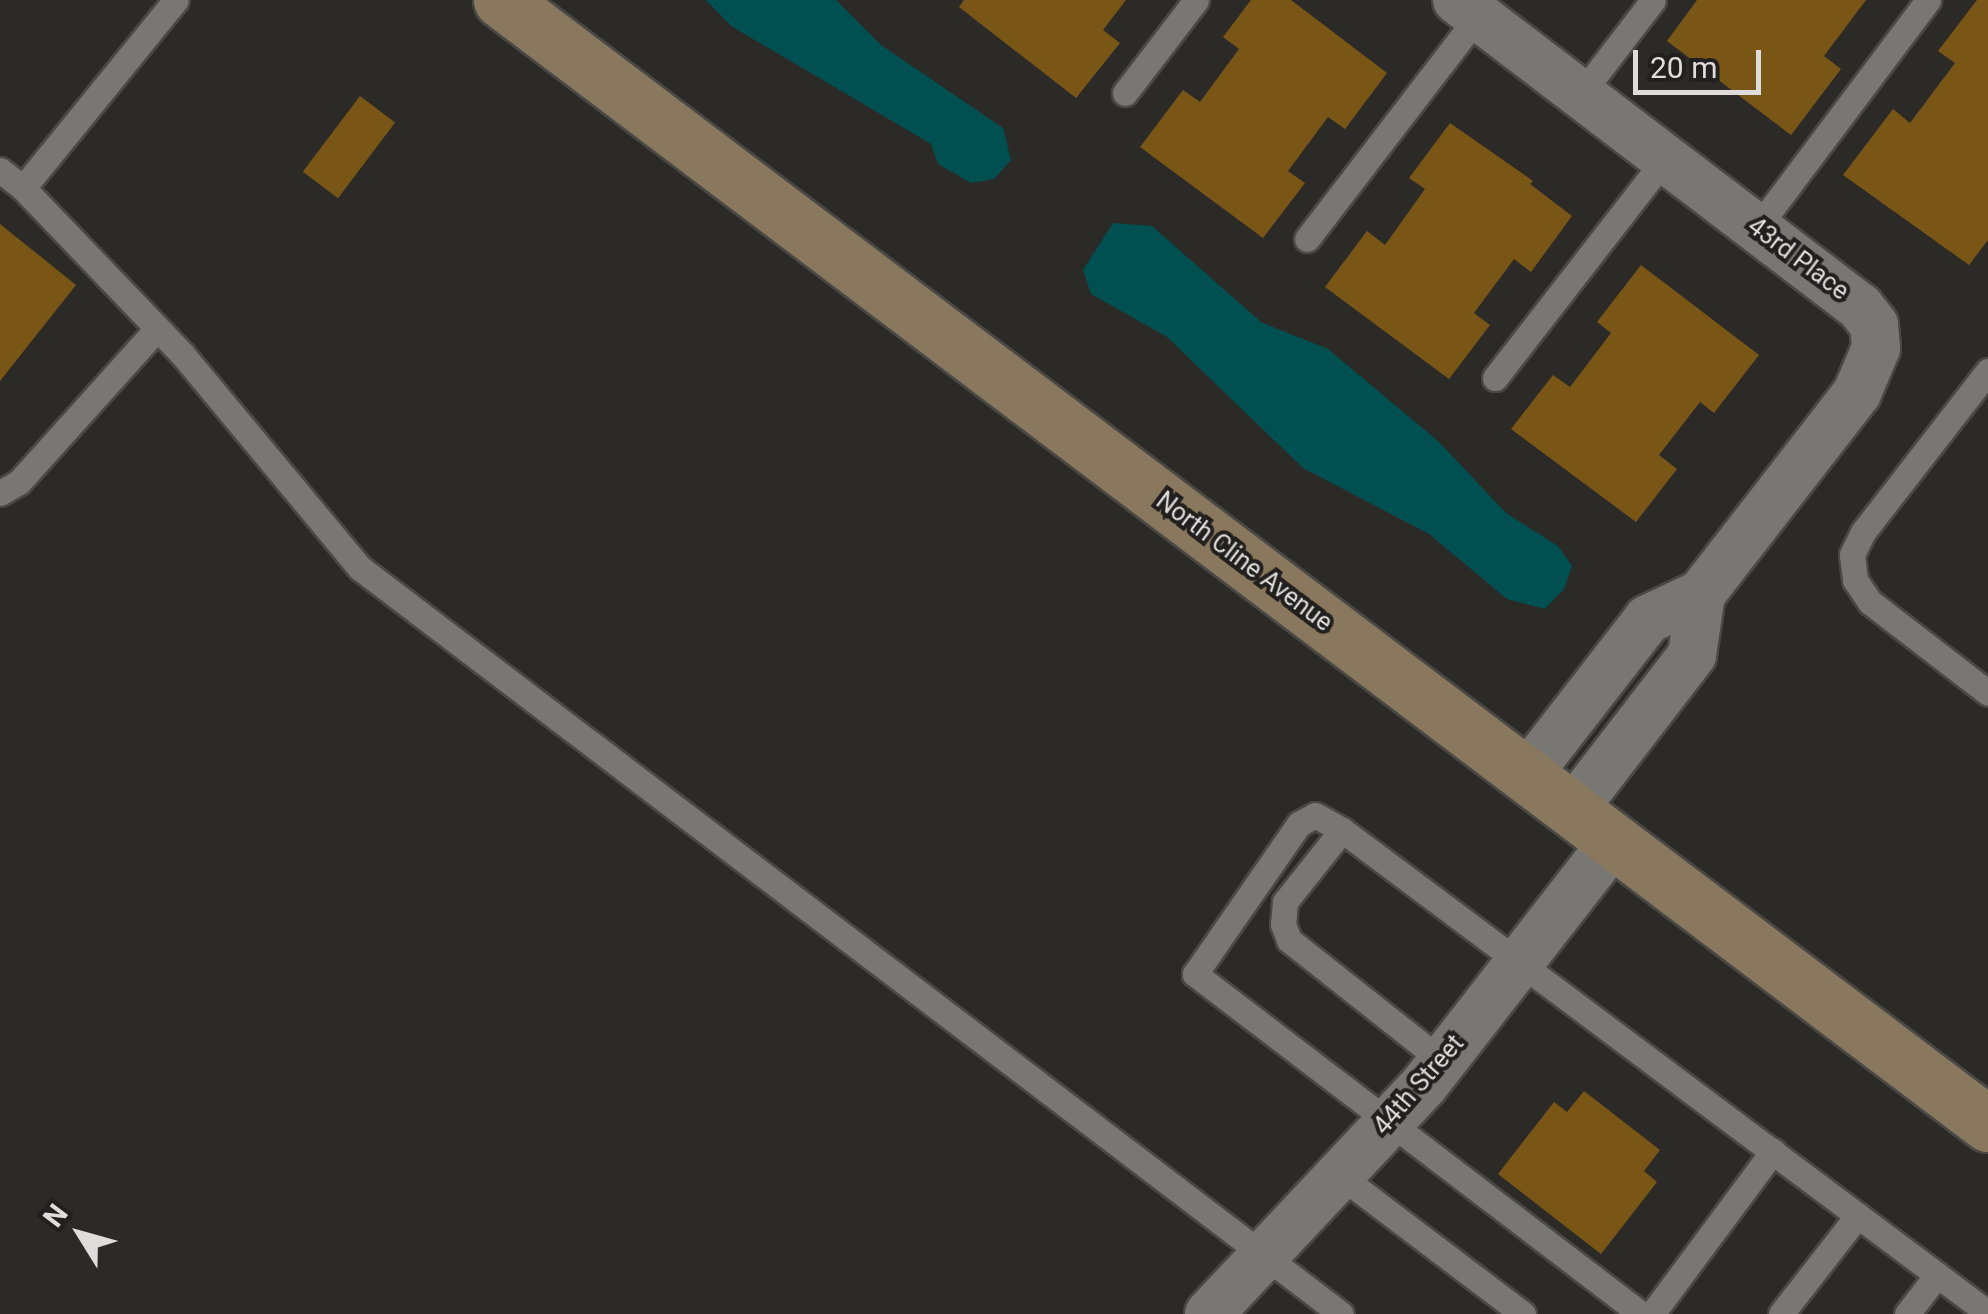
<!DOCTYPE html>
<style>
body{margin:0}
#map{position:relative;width:1988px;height:1314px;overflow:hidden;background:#2c2a27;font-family:Roboto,sans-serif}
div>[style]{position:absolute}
.water>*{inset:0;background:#005051}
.building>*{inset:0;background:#7a5616;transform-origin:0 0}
.roads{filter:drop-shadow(2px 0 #494845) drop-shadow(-2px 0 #494845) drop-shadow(0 2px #494845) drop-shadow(0 -2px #494845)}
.lane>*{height:25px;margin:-12.5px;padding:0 12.5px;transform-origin:12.5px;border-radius:12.5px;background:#797773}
.street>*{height:48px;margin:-24px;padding:0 24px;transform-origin:24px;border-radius:24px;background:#797773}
.secondary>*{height:55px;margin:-27.5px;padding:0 27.5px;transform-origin:27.5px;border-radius:27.5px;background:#89785d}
span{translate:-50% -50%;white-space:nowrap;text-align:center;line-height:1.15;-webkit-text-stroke:8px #22201e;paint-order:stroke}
.street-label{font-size:25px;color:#dfdddc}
.north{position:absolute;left:30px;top:1184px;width:100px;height:100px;-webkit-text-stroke:8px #22201e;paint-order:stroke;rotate:307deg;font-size:28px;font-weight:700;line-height:40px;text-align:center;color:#dfdddc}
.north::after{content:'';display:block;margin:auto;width:35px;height:45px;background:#dfdddc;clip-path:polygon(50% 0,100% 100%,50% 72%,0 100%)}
.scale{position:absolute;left:1633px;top:50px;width:128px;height:45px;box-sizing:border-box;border:5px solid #dfdddc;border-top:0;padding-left:12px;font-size:30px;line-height:35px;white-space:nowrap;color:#dfdddc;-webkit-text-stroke:8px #22201e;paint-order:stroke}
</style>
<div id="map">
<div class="water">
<div style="clip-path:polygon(706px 0,836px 0,881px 45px,1003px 128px,1011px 160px,994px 179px,971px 183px,938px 164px,931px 144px,731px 26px)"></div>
<div style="clip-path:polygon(1113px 223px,1152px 226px,1261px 322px,1328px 349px,1439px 442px,1506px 513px,1558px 546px,1572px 566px,1564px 589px,1545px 609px,1507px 599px,1429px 534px,1303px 468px,1167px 337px,1091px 294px,1083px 270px)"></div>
</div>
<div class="building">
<div style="clip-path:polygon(964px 0,1126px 0,1103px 30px,1120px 43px,1076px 98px,959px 7px)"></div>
<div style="clip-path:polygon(1251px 0,1291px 0,1387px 73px,1345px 129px,1328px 117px,1288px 171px,1305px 183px,1263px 238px,1140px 147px,1183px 90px,1200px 102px,1239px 49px,1223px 37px)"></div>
<div style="clip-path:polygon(1697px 0,1866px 0,1824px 56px,1841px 69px,1791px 135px,1667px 41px)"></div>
<div style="clip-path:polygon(1977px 0,1988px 0,1988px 240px,1969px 265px,1843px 175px,1893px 109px,1910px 123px,1955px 63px,1938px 51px)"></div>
<div style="left:360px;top:96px;width:44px;height:95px;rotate:37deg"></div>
<div style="clip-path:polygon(1450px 123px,1533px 181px,1530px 184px,1572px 216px,1531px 272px,1514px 259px,1474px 313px,1490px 325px,1449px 379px,1325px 287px,1367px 231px,1385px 245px,1425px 189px,1409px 178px)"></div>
<div style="clip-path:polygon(0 224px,76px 285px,0 381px)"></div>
<div style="clip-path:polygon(1641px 265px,1759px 355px,1714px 413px,1700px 402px,1659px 455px,1677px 469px,1636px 522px,1511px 429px,1553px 375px,1570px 387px,1611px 333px,1597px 322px)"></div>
<div style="clip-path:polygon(1584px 1091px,1660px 1150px,1644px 1171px,1657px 1182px,1601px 1254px,1498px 1174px,1554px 1102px,1567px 1112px)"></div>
</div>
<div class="roads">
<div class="lane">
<div style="left:1125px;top:93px;width:117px;rotate:-52.6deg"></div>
<div style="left:1581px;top:94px;width:118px;rotate:-52.5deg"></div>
<div style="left:0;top:170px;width:29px;rotate:38deg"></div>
<div style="left:23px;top:188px;width:242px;rotate:-50.9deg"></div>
<div style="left:23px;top:188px;width:231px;rotate:46.2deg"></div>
<div style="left:183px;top:355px;width:277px;rotate:50.3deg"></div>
<div style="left:360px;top:568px;width:1232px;rotate:37.25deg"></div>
<div style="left:1757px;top:228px;width:285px;rotate:-53.1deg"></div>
<div style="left:1307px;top:239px;width:281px;rotate:-52.5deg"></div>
<div style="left:1988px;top:371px;width:204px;rotate:127.8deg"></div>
<div style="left:1863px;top:532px;width:25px;rotate:116deg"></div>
<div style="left:1852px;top:555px;width:25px;rotate:83deg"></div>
<div style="left:1855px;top:580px;width:27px;rotate:56deg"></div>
<div style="left:1870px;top:602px;width:149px;rotate:37.6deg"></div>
<div style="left:1495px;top:378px;width:277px;rotate:-52.2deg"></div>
<div style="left:0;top:493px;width:22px;rotate:-30deg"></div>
<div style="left:19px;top:482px;width:206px;rotate:-48deg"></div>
<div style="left:1342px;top:830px;width:92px;rotate:128.4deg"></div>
<div style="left:1285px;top:902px;width:22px;rotate:95deg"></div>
<div style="left:1283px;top:924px;width:17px;rotate:69deg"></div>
<div style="left:1289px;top:940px;width:195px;rotate:38.3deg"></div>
<div style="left:1338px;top:1174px;width:232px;rotate:37.1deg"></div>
<div style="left:1641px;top:1314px;width:561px;rotate:-142.68deg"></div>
<div style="left:1195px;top:974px;width:183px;rotate:-55.3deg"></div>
<div style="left:1299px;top:824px;width:18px;rotate:-29deg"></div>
<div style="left:1315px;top:815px;width:31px;rotate:29deg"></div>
<div style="left:1342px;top:830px;width:807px;rotate:36.78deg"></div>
<div style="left:1652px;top:1314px;width:203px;rotate:-53.4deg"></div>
<div style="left:1781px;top:1314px;width:125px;rotate:-52.1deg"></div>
<div style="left:1907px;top:1314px;width:49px;rotate:-52.4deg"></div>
</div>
<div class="street">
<div style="left:1457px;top:0;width:507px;rotate:37.3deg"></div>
<div style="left:1860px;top:307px;width:23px;rotate:52deg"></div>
<div style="left:1874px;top:325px;width:23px;rotate:85deg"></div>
<div style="left:1876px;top:348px;width:49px;rotate:112.9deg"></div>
<div style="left:1857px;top:393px;width:254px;rotate:127.8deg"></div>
<div style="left:1701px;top:594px;width:59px;rotate:154.7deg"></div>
<div style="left:1648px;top:619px;width:199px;rotate:127.8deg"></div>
<div style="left:1572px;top:811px;width:197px;rotate:-52.4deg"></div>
<div style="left:1692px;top:655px;width:62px;rotate:-81.6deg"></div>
<div style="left:1209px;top:1314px;width:314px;rotate:-46.8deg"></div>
<div style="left:1424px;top:1085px;width:308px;rotate:-52.1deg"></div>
</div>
<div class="secondary">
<div style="left:501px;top:0;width:1864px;rotate:37.09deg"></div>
</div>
</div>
<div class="street-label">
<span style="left:1798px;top:259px;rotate:37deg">43rd Place</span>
<span style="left:1244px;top:562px;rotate:37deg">North Cline Avenue</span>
<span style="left:1419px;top:1085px;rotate:-49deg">44th Street</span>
</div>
<div class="north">N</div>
<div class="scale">20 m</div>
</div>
